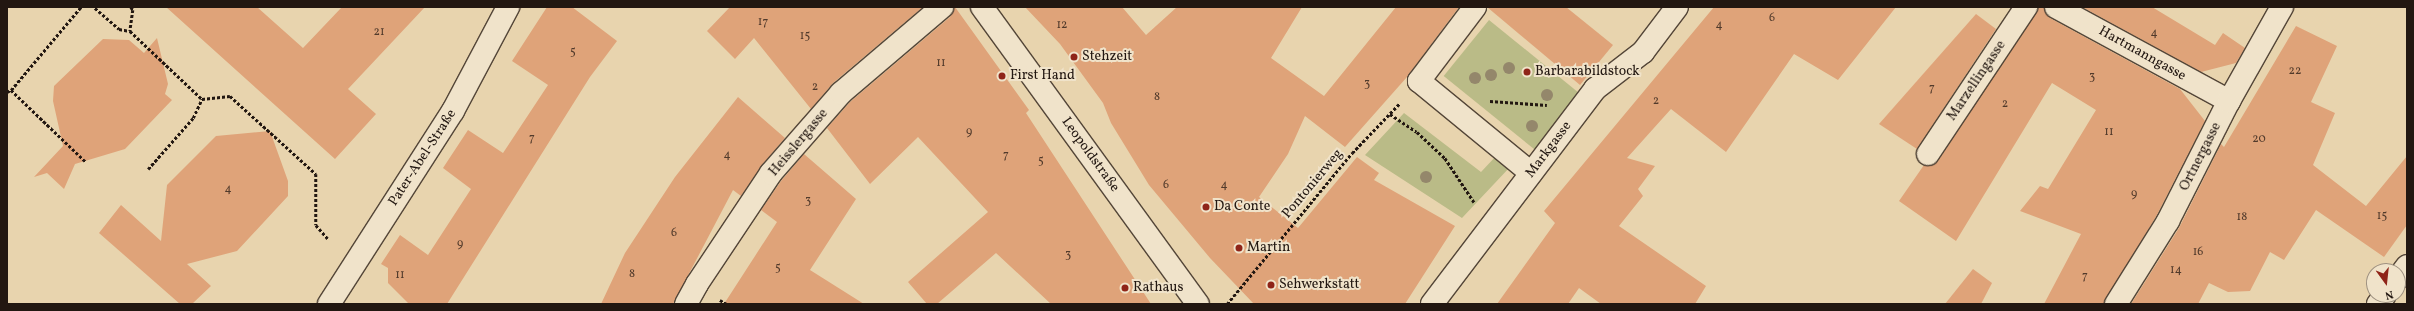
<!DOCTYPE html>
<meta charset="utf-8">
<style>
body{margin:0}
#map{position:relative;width:2414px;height:311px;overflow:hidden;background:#e8d4ae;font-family:Vollkorn,serif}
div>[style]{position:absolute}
.green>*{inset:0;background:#babb87;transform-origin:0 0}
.building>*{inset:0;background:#dfa379}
.path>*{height:2.5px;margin-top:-1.25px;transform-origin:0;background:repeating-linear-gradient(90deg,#221711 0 3px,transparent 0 5px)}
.roads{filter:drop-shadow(1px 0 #544638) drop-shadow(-1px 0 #544638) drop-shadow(0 1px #544638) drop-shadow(0 -1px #544638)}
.minor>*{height:22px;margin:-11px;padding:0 11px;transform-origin:11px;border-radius:11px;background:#f0e3ca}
.trees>*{width:12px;height:12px;margin:-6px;border-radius:50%;background:#94876b}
.dots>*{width:11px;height:11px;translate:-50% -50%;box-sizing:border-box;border:2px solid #f0e3ca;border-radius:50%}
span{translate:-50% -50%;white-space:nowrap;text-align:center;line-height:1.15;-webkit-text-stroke:4px #f0e3ca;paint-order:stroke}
.number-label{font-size:12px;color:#513a2b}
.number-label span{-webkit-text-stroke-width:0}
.street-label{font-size:14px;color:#221711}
.poi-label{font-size:14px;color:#221711}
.left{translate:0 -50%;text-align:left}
.frame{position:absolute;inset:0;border:8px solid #221711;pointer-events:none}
.north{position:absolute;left:2366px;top:263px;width:40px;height:40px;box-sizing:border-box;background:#f0e3ca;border:1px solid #9e9180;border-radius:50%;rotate:165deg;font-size:11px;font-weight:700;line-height:16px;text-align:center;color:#221711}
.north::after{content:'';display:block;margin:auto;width:14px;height:18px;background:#8f2418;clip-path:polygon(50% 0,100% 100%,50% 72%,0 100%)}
</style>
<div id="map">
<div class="green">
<div style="left:1489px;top:20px;width:117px;height:72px;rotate:39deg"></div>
<div style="clip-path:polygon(1404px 113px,1481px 172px,1497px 155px,1510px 167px,1462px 218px,1365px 155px)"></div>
</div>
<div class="building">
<div style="clip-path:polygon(166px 7px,257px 7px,303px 48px,342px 7px,425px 7px,348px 89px,376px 114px,335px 159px)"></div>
<div style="clip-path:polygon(547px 7px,572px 7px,617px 41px,590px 77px,447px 304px,409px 304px,388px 283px,388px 268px,381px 264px,400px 235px,428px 255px,471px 189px,443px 168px,468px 130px,503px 153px,548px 85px,512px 61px)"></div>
<div style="clip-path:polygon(730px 7px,923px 7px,833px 83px,811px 109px,754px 38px,735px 59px,707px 31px)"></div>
<div style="clip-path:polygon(955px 7px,1029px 110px,1026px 113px,1151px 304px,1051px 304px,996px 253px,937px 304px,927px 304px,908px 282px,988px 212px,918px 137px,870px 184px,827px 128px,850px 102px,950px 17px)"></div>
<div style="clip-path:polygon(1025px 7px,1122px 7px,1146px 35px,1177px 7px,1302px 7px,1271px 58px,1324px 96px,1396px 7px,1459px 7px,1407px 77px,1345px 147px,1305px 116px,1288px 154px,1259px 197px,1298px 228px,1357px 157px,1379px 173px,1374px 180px,1455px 226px,1405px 304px,1254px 304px,1210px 258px,1149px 185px,1111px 123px,1103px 103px,1060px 44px)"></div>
<div style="clip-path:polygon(1487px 7px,1566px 7px,1613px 45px,1580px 85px)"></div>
<div style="clip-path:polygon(1714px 7px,1896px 7px,1838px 80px,1794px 54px,1726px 152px,1671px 109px,1627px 158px,1655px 166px,1638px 189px,1643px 196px,1619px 226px,1706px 286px,1695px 304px,1601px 304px,1579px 288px,1568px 304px,1497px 304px,1555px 223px,1544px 211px)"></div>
<div style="clip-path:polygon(2039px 7px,2044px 7px,2050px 18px,2180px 89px,2205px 121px,2157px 215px,2104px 304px,2044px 304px,2081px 234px,2020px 211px,2040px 186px,2048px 189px,2096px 110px,2052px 83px,1956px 241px,1899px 201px,1924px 165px,1933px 165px,1938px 161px)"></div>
<div style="clip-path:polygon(2082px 7px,2152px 7px,2215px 45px,2223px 33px,2245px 48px,2236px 63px,2201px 72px)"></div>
<div style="clip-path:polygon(1976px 14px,1996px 29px,1917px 149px,1879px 124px)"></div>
<div style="clip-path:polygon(2296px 26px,2337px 46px,2311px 102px,2335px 113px,2313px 165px,2366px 206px,2407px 156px,2407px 225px,2384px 257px,2316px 210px,2284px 260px,2270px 252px,2250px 291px,2228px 292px,2209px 283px,2198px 304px,2131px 304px,2179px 228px,2221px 144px,2224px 147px)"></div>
<div style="clip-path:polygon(157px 38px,168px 84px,165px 94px,172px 100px,125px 149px,75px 164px,64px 189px,47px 173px,34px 177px,63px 146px,53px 101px,54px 86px,103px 39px,129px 40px,144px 53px)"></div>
<div style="clip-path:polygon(738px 97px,785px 138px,762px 165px,741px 196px,733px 190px,673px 304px,601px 304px,625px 253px,675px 177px)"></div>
<div style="clip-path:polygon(270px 131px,288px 181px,288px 196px,237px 251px,187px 264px,211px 286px,192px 304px,180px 304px,99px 233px,121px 205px,161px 241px,167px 185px,216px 136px)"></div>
<div style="clip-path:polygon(804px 154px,856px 199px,810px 270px,864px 304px,724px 304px,777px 222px,761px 210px,781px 181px)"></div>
<div style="clip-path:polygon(1973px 269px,1992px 283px,1981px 304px,1945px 304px)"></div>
</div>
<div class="path">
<div style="left:131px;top:7px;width:4px;rotate:56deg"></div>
<div style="left:133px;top:10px;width:21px;rotate:98deg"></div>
<div style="left:130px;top:31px;width:99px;rotate:43.4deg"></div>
<div style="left:202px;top:99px;width:28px;rotate:-6deg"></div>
<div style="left:230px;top:96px;width:116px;rotate:42.2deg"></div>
<div style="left:316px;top:174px;width:51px;rotate:90deg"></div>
<div style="left:316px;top:225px;width:18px;rotate:49deg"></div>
<div style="left:95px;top:8px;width:32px;rotate:41deg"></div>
<div style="left:119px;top:29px;width:11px;rotate:10deg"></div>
<div style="left:11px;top:90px;width:103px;rotate:43.8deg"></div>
<div style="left:7px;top:92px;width:4px;rotate:-27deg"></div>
<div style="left:11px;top:90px;width:109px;rotate:-49.9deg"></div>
<div style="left:1490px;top:101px;width:57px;rotate:4deg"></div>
<div style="left:1390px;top:114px;width:32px;rotate:34deg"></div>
<div style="left:1417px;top:132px;width:38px;rotate:43deg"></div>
<div style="left:1445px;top:158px;width:53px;rotate:56.6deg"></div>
<div style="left:148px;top:169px;width:68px;rotate:-48.6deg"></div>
<div style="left:193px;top:118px;width:21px;rotate:-65deg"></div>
<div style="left:720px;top:300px;width:8px;rotate:30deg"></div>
<div style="left:1227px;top:304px;width:196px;rotate:-50.4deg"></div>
<div style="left:1352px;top:153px;width:69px;rotate:-46.2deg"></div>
</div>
<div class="roads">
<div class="minor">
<div style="left:982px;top:7px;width:367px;rotate:54deg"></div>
<div style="left:1475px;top:7px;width:93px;rotate:127.1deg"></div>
<div style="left:1419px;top:81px;width:145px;rotate:39.4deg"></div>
<div style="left:2056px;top:7px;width:197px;rotate:28.5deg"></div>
<div style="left:1928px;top:154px;width:177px;rotate:-56.3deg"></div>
<div style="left:2398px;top:278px;width:15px;rotate:-53deg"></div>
<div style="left:329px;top:304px;width:229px;rotate:-57.3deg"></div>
<div style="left:453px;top:111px;width:118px;rotate:-62.1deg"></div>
<div style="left:686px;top:304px;width:23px;rotate:-61deg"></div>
<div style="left:697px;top:284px;width:133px;rotate:-56.3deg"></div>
<div style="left:771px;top:173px;width:106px;rotate:-48.8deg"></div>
<div style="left:841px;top:93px;width:133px;rotate:-40.4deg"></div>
<div style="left:1432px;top:304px;width:270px;rotate:-52.8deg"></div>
<div style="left:1595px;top:89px;width:61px;rotate:-37.6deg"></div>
<div style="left:1643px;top:52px;width:56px;rotate:-52.9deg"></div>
<div style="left:2116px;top:304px;width:98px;rotate:-57.9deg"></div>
<div style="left:2168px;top:221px;width:135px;rotate:-63.1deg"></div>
<div style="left:2229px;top:101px;width:108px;rotate:-60.6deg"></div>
<div style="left:2378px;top:304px;width:11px;rotate:-52deg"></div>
</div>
</div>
<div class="trees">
<div style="left:1509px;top:68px"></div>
<div style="left:1491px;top:75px"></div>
<div style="left:1475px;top:78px"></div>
<div style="left:1547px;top:95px"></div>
<div style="left:1532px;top:126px"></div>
<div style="left:1426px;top:177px"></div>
</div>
<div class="dots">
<div style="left:1074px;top:57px;background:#8f2418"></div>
<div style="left:1527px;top:72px;background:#8f2418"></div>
<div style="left:1002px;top:76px;background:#8f2418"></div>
<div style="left:1206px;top:207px;background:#8f2418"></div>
<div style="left:1239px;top:248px;background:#8f2418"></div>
<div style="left:1271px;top:285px;background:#8f2418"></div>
<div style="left:1125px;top:288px;background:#8f2418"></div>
</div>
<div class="number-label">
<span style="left:1772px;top:19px">6</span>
<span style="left:763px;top:23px">17</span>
<span style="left:1062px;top:26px">12</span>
<span style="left:1719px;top:26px">4</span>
<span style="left:379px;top:33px">21</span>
<span style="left:2154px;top:34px">4</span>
<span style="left:805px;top:37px">15</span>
<span style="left:573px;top:53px">5</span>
<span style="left:941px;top:64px">11</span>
<span style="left:2295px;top:72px">22</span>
<span style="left:2092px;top:78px">3</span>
<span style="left:1367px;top:85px">3</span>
<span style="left:815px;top:88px">2</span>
<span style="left:1932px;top:89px">7</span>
<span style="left:1157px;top:98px">8</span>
<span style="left:1656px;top:102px">2</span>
<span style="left:2005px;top:105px">2</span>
<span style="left:969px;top:133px">9</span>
<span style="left:2109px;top:133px">11</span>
<span style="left:532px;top:139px">7</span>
<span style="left:2259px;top:140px">20</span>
<span style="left:727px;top:156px">4</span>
<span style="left:1006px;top:156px">7</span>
<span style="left:1041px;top:162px">5</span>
<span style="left:1166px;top:186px">6</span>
<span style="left:1224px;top:186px">4</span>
<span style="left:228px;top:190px">4</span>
<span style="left:2134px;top:195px">9</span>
<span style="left:808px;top:202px">3</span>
<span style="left:2382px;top:217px">15</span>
<span style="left:2242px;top:218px">18</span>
<span style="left:674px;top:234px">6</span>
<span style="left:460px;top:245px">9</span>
<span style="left:2198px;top:253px">16</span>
<span style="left:1068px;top:256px">3</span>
<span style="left:778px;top:269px">5</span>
<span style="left:2176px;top:271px">14</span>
<span style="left:632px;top:275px">8</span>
<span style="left:400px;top:276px">11</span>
<span style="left:2085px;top:277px">7</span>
</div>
<div class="street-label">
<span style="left:2142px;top:54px;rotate:29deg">Hartmanngasse</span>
<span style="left:1977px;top:81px;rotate:-56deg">Marzellingasse</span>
<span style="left:799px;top:143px;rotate:-50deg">Heisslergasse</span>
<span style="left:1549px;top:150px;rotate:-53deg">Markgasse</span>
<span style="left:1090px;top:155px;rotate:54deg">Leopoldstraße</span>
<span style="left:2201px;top:157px;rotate:-63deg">Ortnergasse</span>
<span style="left:423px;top:158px;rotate:-57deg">Pater-Abel-Straße</span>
<span style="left:1313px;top:184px;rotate:-50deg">Pontonierweg</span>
</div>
<div class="poi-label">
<span class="left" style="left:1082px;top:57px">Stehzeit</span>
<span class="left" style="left:1535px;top:72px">Barbarabildstock</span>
<span class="left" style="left:1010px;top:76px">First Hand</span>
<span class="left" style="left:1214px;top:207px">Da Conte</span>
<span class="left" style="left:1247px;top:248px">Martin</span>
<span class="left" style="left:1279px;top:285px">Sehwerkstatt</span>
<span class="left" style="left:1133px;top:288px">Rathaus</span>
</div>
<div class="frame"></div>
<div class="north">N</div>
</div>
